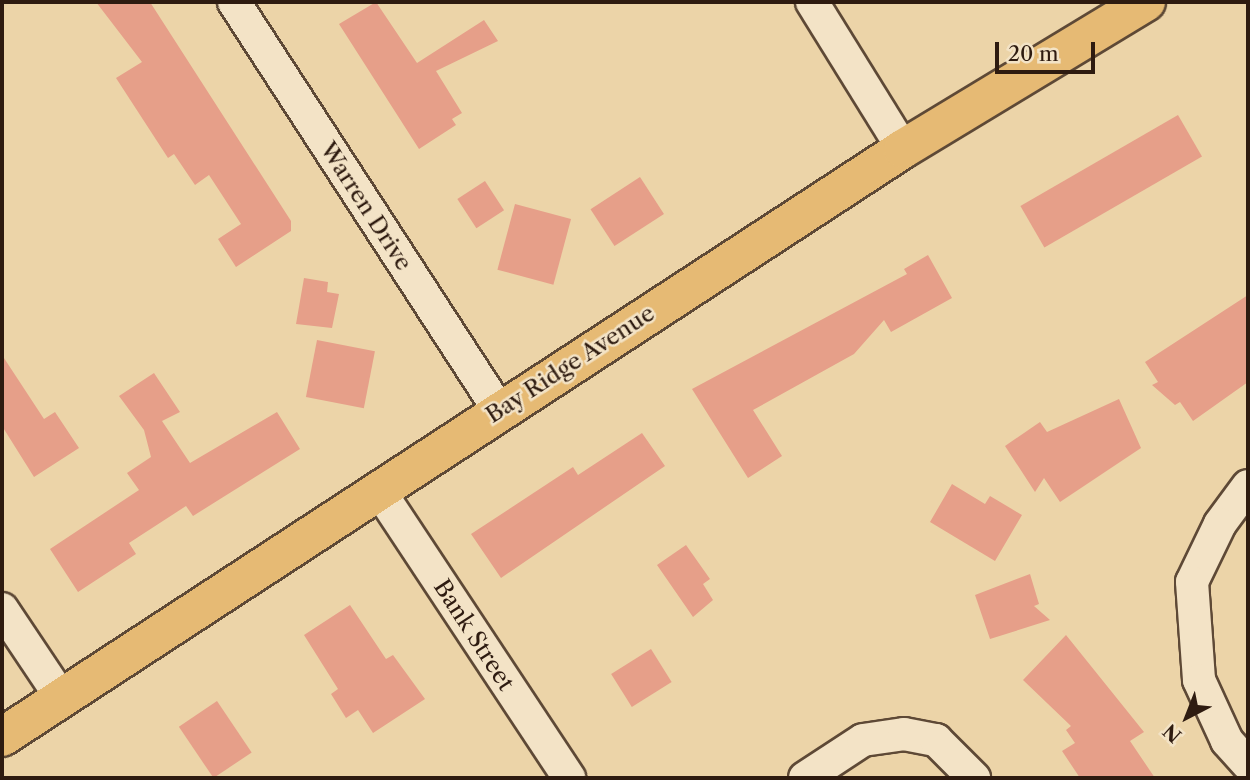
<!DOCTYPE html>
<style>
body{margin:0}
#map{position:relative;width:1250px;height:780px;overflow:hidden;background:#ecd4a8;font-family:"Libre Caslon Text",serif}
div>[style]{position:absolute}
.building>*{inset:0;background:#e69f89;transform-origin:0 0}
.roads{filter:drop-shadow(2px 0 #5e4936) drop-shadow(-2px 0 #5e4936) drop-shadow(0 2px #5e4936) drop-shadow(0 -2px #5e4936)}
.minor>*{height:32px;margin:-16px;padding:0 16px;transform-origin:16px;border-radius:16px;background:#f3e3c6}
.major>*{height:38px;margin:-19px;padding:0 19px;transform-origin:19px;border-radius:19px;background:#e6ba74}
span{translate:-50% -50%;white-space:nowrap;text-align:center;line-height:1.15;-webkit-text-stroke:5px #f3e3c6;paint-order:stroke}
.street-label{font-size:23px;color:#2e1b10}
.frame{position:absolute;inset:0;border:4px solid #2e1b10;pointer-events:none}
.north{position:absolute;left:1152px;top:682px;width:70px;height:70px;-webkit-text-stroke:5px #f3e3c6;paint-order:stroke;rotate:222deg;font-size:19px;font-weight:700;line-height:28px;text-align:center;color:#2e1b10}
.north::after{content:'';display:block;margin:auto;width:24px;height:32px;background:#2e1b10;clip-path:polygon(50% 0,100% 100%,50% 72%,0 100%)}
.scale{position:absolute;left:995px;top:42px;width:100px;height:32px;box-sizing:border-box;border:4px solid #2e1b10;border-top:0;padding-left:9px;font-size:21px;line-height:24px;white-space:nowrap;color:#2e1b10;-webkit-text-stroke:5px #f3e3c6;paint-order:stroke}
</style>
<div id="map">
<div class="building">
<div style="clip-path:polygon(96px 2px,150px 2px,291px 221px,291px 231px,236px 267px,218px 239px,241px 224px,209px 175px,195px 185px,174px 154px,168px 158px,116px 78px,142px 62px)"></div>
<div style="clip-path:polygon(376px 2px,417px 63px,484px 20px,498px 41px,436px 71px,462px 113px,452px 119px,456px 125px,419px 149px,339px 24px)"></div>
<div style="left:1178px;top:115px;width:48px;height:182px;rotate:60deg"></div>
<div style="left:640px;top:177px;width:44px;height:59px;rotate:57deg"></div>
<div style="left:485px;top:181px;width:35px;height:33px;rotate:57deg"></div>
<div style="left:515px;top:204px;width:58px;height:68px;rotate:15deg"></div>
<div style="clip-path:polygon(928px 255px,952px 298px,891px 332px,884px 320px,854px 354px,753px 410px,782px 456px,748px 478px,692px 389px,907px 274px,904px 269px)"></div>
<div style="clip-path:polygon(304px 278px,328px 282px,327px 292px,339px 294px,332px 328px,296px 324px)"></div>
<div style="clip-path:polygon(1248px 295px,1248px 382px,1193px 421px,1180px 402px,1175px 405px,1152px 385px,1158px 382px,1145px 362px)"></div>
<div style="left:317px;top:340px;width:59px;height:58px;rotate:11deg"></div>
<div style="clip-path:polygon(2px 355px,44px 419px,55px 412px,79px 448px,34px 477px,2px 426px)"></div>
<div style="clip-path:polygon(154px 373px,180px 412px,162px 421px,190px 463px,277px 412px,300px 449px,193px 516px,186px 506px,129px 543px,136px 554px,78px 592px,50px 549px,139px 490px,127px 473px,151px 457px,144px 430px,119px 396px)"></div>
<div style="clip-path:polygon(1119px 399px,1141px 448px,1060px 502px,1044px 478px,1035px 492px,1005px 446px,1040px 422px,1047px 432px)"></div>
<div style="clip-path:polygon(642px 433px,665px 466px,501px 578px,471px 534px,573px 467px,578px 475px)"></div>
<div style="clip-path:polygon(952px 484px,985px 504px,990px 496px,1022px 515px,995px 561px,930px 522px)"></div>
<div style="clip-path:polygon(686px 545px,710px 579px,703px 584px,713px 600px,693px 617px,657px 565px)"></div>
<div style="clip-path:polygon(1030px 574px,1039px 604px,1034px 606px,1050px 620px,990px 639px,975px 595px)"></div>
<div style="clip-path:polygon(350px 605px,386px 659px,393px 655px,425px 699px,373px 733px,358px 710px,346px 718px,331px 694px,338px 689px,304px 635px)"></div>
<div style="clip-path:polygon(1066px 635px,1144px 732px,1130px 741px,1155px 778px,1080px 778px,1062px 751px,1075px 743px,1066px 730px,1071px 726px,1023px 680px)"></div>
<div style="left:651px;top:649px;width:39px;height:47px;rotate:58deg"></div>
<div style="left:217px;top:701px;width:62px;height:46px;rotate:56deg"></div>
</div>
<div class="roads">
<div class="minor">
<div style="left:234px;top:2px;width:487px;rotate:57deg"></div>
<div style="left:812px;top:2px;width:173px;rotate:58.2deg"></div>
<div style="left:1248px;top:486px;width:47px;rotate:126.4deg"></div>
<div style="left:1220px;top:524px;width:64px;rotate:115.8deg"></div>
<div style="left:1192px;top:582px;width:98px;rotate:85.9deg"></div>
<div style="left:1199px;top:680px;width:67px;rotate:65.3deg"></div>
<div style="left:1227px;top:741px;width:31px;rotate:48deg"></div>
<div style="left:380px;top:492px;width:343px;rotate:56.5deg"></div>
<div style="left:2px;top:609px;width:106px;rotate:56.2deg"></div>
<div style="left:805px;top:778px;width:69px;rotate:-33.2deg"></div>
<div style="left:863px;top:740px;width:41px;rotate:-8.3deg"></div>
<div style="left:904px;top:734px;width:33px;rotate:11deg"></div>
<div style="left:936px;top:740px;width:54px;rotate:45deg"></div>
</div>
<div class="major">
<div style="left:2px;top:737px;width:1076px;rotate:-33.13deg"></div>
<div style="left:903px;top:149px;width:284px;rotate:-31.2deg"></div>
</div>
</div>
<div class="street-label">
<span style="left:366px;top:206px;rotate:57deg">Warren Drive</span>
<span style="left:570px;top:364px;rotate:-33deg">Bay Ridge Avenue</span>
<span style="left:474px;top:635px;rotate:57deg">Bank Street</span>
</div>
<div class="frame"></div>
<div class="north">N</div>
<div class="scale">20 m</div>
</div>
